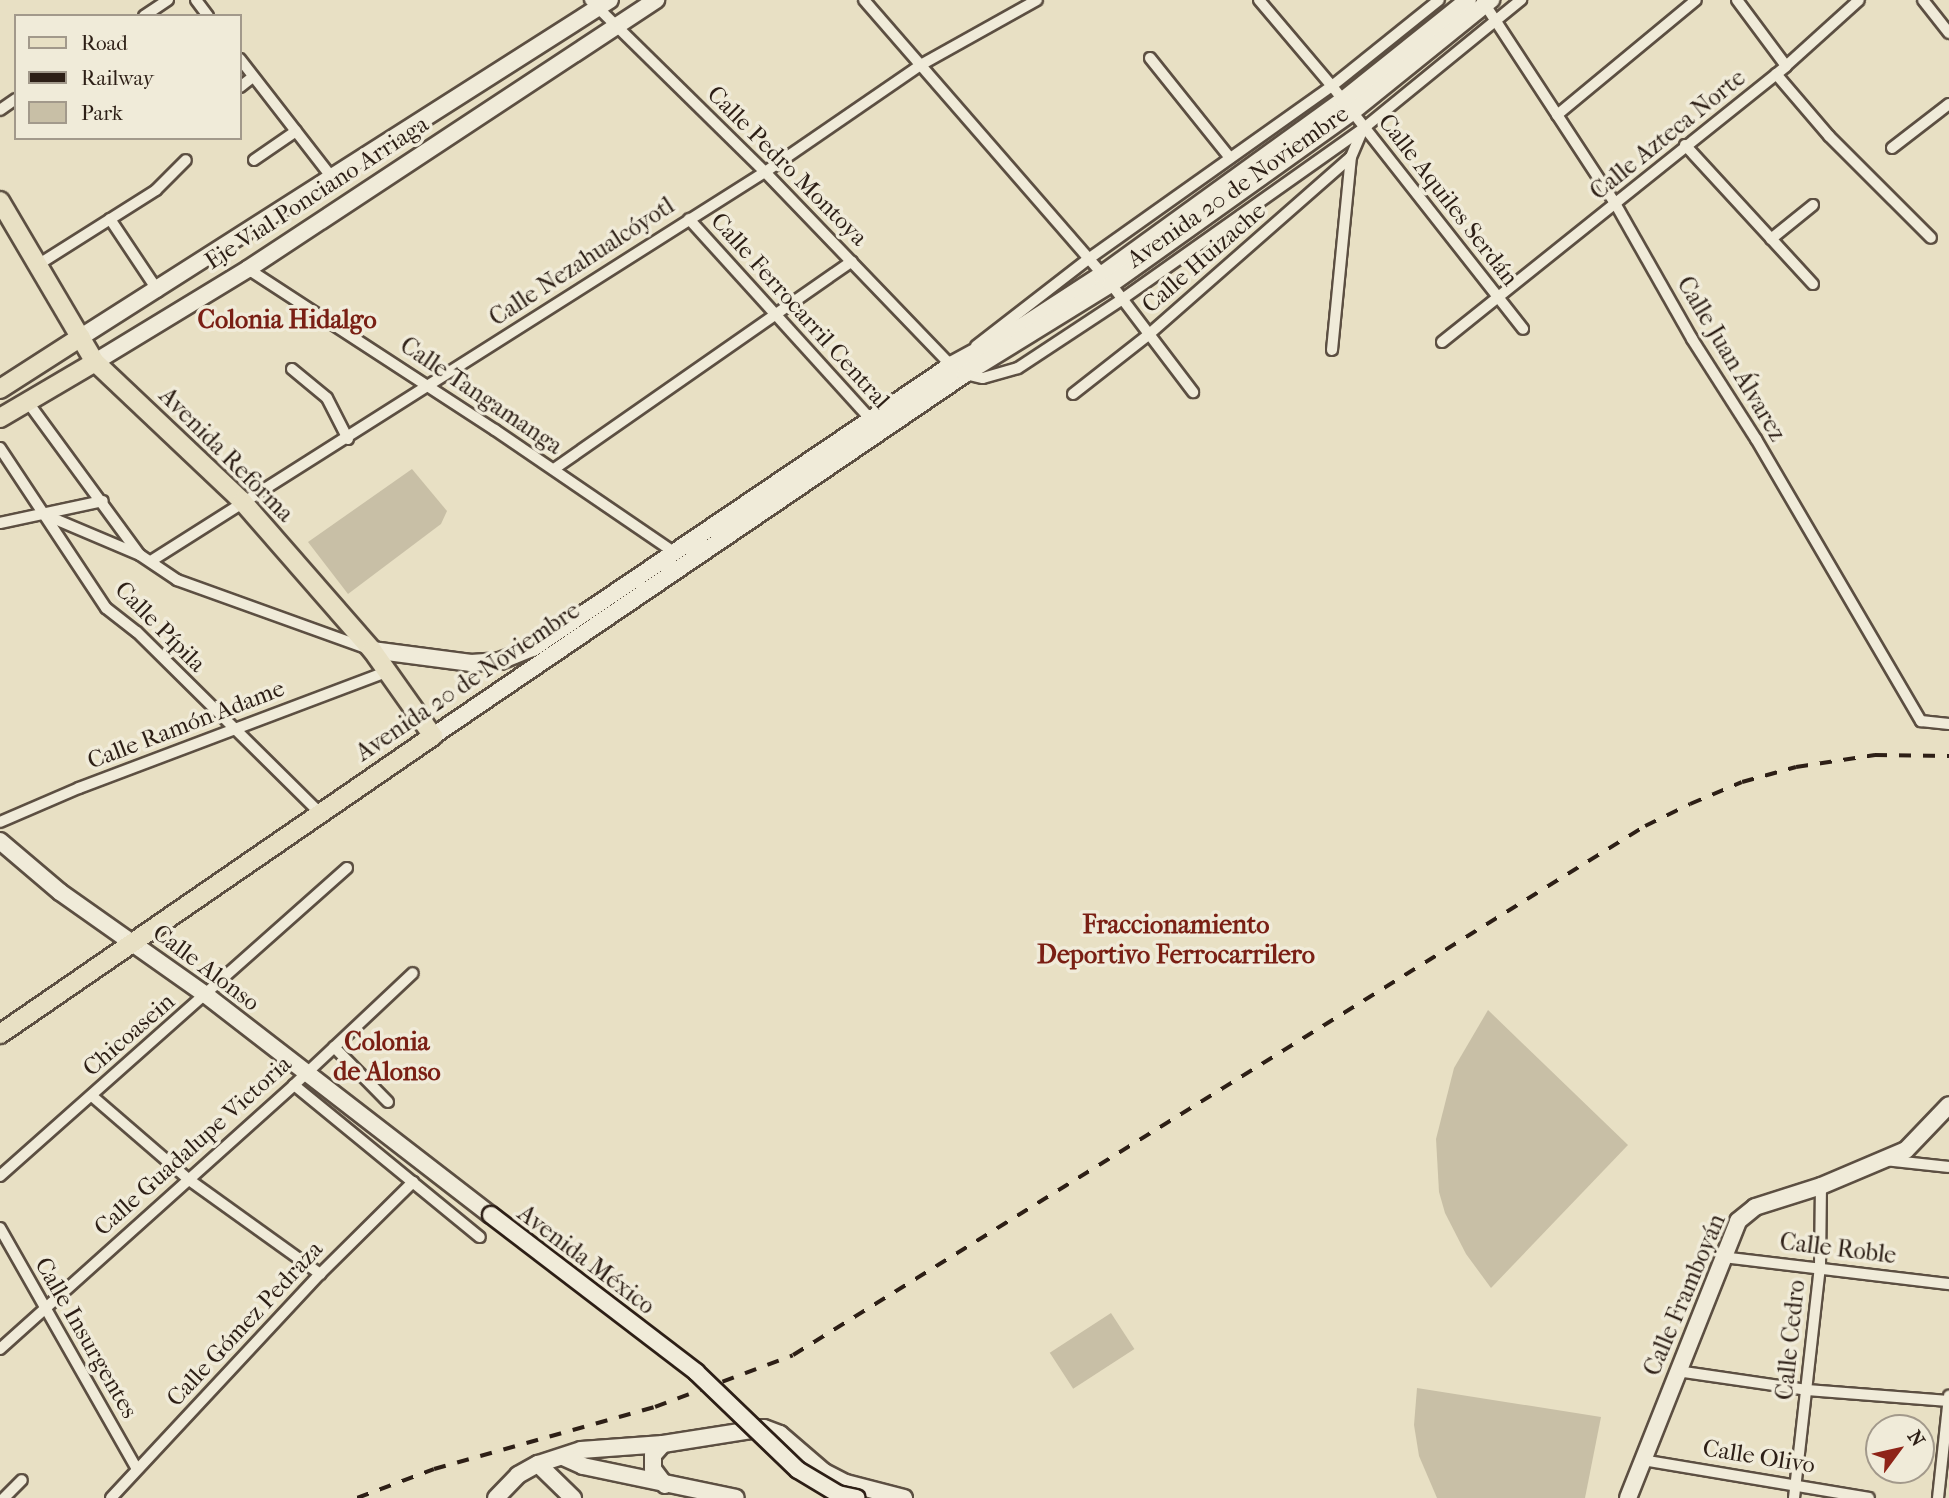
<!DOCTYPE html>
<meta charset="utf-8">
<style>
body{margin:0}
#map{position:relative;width:1949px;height:1498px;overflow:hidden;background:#e8e0c4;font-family:"IM FELL French Canon",serif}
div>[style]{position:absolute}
.green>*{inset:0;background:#c8bfa6;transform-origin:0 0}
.roads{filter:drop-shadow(2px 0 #5c4f42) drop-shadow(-2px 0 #5c4f42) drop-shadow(0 2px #5c4f42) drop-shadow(0 -2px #5c4f42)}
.street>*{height:10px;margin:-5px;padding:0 5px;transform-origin:5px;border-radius:5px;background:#f0ebd9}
.secondary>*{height:16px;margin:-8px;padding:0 8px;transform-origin:8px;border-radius:8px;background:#f0ebd9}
.primary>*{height:18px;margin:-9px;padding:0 9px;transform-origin:9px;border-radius:9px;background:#e8e0c4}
.rail>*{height:3.5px;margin-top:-1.75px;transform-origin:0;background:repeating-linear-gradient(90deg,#2d1f16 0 12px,transparent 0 24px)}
.bridges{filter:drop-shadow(2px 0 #2d1f16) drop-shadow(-2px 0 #2d1f16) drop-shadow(0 2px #2d1f16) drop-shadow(0 -2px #2d1f16)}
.secondary-bridge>*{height:16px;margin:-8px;padding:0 8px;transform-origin:8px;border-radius:8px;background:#f0ebd9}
span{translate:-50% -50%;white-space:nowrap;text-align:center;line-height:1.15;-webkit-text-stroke:7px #f0ebd9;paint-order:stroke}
.street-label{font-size:24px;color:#2d1f16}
.neighbourhood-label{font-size:26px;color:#7a1f14;font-weight:700}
.legend{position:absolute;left:14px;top:14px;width:228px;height:126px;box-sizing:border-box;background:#f0ebd9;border:2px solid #a2998b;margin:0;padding:9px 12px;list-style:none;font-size:21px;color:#2d1f16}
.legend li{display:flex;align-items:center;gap:14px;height:35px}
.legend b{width:35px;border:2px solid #a2998b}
.north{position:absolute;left:1865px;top:1414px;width:70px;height:70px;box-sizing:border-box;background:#f0ebd9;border:2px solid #a2998b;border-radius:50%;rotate:57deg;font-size:19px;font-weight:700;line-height:28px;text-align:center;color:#2d1f16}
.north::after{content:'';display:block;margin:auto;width:24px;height:32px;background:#8f2418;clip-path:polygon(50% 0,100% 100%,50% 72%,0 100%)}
</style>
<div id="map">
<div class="green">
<div style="clip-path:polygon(412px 469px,447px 511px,441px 524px,348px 594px,308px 542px)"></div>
<div style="clip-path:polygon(1488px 1010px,1628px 1145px,1491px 1288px,1466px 1254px,1445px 1213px,1439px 1192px,1436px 1139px,1454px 1068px)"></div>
<div style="left:1111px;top:1313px;width:43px;height:73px;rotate:57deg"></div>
<div style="clip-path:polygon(1417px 1388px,1601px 1417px,1585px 1498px,1437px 1498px,1419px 1456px,1414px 1425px)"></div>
</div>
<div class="roads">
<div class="street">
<div style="left:196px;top:0;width:20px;rotate:53deg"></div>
<div style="left:590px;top:0;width:245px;rotate:44.5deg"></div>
<div style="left:765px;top:172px;width:268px;rotate:46.1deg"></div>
<div style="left:951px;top:365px;width:17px;rotate:33deg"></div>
<div style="left:965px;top:374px;width:18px;rotate:13deg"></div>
<div style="left:983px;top:378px;width:36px;rotate:-16deg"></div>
<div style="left:1018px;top:368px;width:123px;rotate:-33.4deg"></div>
<div style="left:1121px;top:300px;width:298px;rotate:-35.3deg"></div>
<div style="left:1364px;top:128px;width:203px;rotate:-39.2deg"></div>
<div style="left:864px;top:0;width:376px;rotate:49deg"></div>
<div style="left:1111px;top:284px;width:136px;rotate:52.8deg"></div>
<div style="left:1259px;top:0;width:113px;rotate:49.7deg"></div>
<div style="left:1332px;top:86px;width:309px;rotate:51.8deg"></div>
<div style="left:1482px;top:0;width:245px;rotate:56.8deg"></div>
<div style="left:1616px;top:205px;width:154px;rotate:60.4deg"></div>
<div style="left:1692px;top:339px;width:119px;rotate:57.4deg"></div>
<div style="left:1756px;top:439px;width:327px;rotate:59.7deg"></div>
<div style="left:1921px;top:721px;width:28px;rotate:6deg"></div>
<div style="left:1737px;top:0;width:82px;rotate:53.4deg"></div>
<div style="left:1923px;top:0;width:42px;rotate:51.8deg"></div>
<div style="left:144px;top:16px;width:29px;rotate:-34deg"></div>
<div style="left:1150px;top:58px;width:128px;rotate:51.3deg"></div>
<div style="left:240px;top:59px;width:152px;rotate:52.2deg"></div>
<div style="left:1776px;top:74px;width:82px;rotate:49.5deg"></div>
<div style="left:1829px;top:136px;width:144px;rotate:45deg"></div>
<div style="left:240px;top:87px;width:16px;rotate:-38deg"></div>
<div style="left:0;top:110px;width:19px;rotate:-35deg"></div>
<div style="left:1557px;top:115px;width:180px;rotate:-39.6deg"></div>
<div style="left:1685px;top:145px;width:189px;rotate:47.4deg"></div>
<div style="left:1892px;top:148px;width:72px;rotate:-37.7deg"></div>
<div style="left:254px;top:160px;width:51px;rotate:-34.6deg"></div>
<div style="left:110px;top:219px;width:87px;rotate:56.3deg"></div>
<div style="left:689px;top:219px;width:277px;rotate:47.8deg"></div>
<div style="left:1771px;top:239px;width:54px;rotate:-39deg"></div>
<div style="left:36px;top:266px;width:142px;rotate:-32.3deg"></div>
<div style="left:156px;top:190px;width:42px;rotate:-45deg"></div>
<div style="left:248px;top:269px;width:295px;rotate:33.1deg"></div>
<div style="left:495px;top:430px;width:220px;rotate:34.3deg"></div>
<div style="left:1442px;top:342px;width:441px;rotate:-38.7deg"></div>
<div style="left:1786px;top:66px;width:98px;rotate:-42.1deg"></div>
<div style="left:976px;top:346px;width:140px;rotate:-37.8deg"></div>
<div style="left:1087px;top:260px;width:301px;rotate:-35.4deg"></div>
<div style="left:1332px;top:86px;width:137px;rotate:-38.8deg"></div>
<div style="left:1332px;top:350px;width:194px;rotate:-84.4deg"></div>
<div style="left:1351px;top:157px;width:28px;rotate:-67deg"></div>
<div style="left:292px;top:369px;width:45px;rotate:39.6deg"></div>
<div style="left:327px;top:398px;width:46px;rotate:62.9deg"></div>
<div style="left:1073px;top:394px;width:94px;rotate:-38.1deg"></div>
<div style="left:1147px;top:336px;width:271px;rotate:-41.3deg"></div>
<div style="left:27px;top:401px;width:190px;rotate:53.8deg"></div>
<div style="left:0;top:448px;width:192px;rotate:56.5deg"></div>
<div style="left:106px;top:608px;width:39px;rotate:38deg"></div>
<div style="left:137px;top:632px;width:256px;rotate:44.7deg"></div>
<div style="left:554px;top:469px;width:363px;rotate:-34.9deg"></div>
<div style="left:43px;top:514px;width:105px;rotate:22.9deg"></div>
<div style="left:140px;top:555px;width:45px;rotate:34deg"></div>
<div style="left:177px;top:580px;width:204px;rotate:19.8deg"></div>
<div style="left:0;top:523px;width:105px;rotate:-12.1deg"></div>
<div style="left:151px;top:561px;width:727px;rotate:-32.36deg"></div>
<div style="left:765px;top:172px;width:187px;rotate:-34.5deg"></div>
<div style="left:919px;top:66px;width:135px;rotate:-29.2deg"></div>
<div style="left:0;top:822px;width:86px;rotate:-23.3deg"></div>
<div style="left:79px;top:788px;width:331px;rotate:-20.7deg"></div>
<div style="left:334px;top:1047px;width:77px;rotate:45.5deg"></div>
<div style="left:294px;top:1085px;width:240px;rotate:39.3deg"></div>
<div style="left:92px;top:1096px;width:127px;rotate:40.8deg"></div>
<div style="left:188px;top:1179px;width:163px;rotate:35.7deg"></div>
<div style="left:1885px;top:1160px;width:64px;rotate:6.2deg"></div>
<div style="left:0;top:1176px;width:464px;rotate:-41.6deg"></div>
<div style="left:0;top:1228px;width:277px;rotate:60.4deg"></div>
<div style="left:1722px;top:1257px;width:229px;rotate:6.8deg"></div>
<div style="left:0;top:1349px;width:395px;rotate:-41.9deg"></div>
<div style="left:294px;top:1085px;width:163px;rotate:-43.3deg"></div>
<div style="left:1677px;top:1371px;width:131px;rotate:8.3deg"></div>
<div style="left:1807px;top:1390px;width:142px;rotate:4.4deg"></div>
<div style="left:1642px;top:1460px;width:230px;rotate:9.5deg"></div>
<div style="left:4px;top:1498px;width:25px;rotate:-45deg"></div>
<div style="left:111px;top:1498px;width:306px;rotate:-47deg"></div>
<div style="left:320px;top:1274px;width:131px;rotate:-44.7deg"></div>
<div style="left:1794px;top:1498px;width:233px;rotate:-83.6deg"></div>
<div style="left:1820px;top:1266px;width:80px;rotate:-89.3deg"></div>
<div style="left:1938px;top:1498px;width:103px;rotate:-83.8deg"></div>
</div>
<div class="secondary">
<div style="left:81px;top:337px;width:627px;rotate:-32.5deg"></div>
<div style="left:95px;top:362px;width:179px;rotate:-31.3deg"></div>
<div style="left:248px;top:269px;width:489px;rotate:-33.4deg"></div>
<div style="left:372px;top:650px;width:100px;rotate:7.5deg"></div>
<div style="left:471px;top:663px;width:29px;rotate:-4deg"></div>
<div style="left:500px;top:661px;width:35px;rotate:-22deg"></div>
<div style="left:533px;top:648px;width:505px;rotate:-34.1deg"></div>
<div style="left:951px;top:365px;width:80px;rotate:-28.5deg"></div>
<div style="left:1021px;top:327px;width:95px;rotate:-33deg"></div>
<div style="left:1101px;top:275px;width:299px;rotate:-35.9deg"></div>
<div style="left:1343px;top:100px;width:160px;rotate:-38.7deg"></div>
<div style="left:433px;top:736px;width:643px;rotate:-34.23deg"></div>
<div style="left:965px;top:374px;width:172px;rotate:-31.7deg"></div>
<div style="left:1111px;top:284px;width:296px;rotate:-35.5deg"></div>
<div style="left:1352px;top:112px;width:179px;rotate:-38.9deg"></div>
<div style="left:0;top:841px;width:79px;rotate:40.4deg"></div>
<div style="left:60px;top:892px;width:179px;rotate:35.2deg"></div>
<div style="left:206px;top:995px;width:360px;rotate:37.7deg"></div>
<div style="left:663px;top:1444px;width:15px;rotate:132deg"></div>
<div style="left:653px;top:1455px;width:14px;rotate:90deg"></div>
<div style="left:653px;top:1469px;width:20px;rotate:53deg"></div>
<div style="left:563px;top:1457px;width:22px;rotate:24deg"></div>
<div style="left:583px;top:1466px;width:156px;rotate:11.8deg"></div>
<div style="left:538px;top:1464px;width:49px;rotate:44.2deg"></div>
<div style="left:496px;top:1498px;width:32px;rotate:-46deg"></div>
<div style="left:518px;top:1475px;width:23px;rotate:-29deg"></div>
<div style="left:538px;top:1464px;width:45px;rotate:-18deg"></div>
<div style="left:581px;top:1450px;width:82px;rotate:-4.2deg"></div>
<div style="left:663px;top:1444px;width:102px;rotate:-9deg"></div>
<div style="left:764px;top:1428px;width:17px;rotate:21deg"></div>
<div style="left:780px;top:1434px;width:58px;rotate:40.8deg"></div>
<div style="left:824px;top:1472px;width:25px;rotate:27deg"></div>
<div style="left:846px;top:1483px;width:60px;rotate:14.5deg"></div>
<div style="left:1628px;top:1498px;width:298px;rotate:-68.3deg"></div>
<div style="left:1738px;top:1221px;width:22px;rotate:-39deg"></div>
<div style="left:1755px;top:1207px;width:69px;rotate:-17.7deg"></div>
<div style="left:1821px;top:1186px;width:92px;rotate:-23deg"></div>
<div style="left:1906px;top:1150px;width:62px;rotate:-46.3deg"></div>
</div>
<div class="primary">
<div style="left:0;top:201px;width:187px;rotate:59.5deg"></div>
<div style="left:95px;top:362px;width:202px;rotate:43.4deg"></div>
<div style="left:242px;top:501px;width:198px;rotate:48.9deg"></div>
<div style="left:372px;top:650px;width:105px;rotate:54.7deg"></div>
<div style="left:433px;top:736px;width:526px;rotate:145.46deg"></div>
<div style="left:0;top:389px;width:96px;rotate:-32.7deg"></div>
<div style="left:0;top:418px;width:110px;rotate:-30.5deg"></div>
</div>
</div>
<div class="rail">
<div style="left:357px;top:1498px;width:82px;rotate:-20.6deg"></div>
<div style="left:434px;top:1469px;width:230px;rotate:-15.7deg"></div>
<div style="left:655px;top:1407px;width:147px;rotate:-20.6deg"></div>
<div style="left:793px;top:1355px;width:1003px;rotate:-31.84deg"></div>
<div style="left:1645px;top:826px;width:50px;rotate:-26.1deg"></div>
<div style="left:1690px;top:804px;width:56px;rotate:-22.9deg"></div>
<div style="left:1742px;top:782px;width:56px;rotate:-15.5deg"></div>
<div style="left:1796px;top:767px;width:80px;rotate:-8.6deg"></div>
<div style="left:1875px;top:755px;width:74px;rotate:0.8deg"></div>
</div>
<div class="bridges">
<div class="secondary-bridge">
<div style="left:491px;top:1215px;width:258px;rotate:37.4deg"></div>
<div style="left:696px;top:1372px;width:141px;rotate:43.9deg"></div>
<div style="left:798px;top:1470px;width:47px;rotate:31deg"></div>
<div style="left:838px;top:1494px;width:19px;rotate:12deg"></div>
</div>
</div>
<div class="street-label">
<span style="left:1668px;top:135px;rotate:-39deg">Calle Azteca Norte</span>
<span style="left:787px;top:166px;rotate:45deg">Calle Pedro Montoya</span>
<span style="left:1238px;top:187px;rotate:-35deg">Avenida 20 de Noviembre</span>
<span style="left:317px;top:193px;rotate:-33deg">Eje Vial Ponciano Arriaga</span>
<span style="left:1448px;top:200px;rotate:52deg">Calle Aquiles Serdán</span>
<span style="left:1204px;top:258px;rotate:-41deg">Calle Huizache</span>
<span style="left:582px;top:262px;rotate:-33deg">Calle Nezahualcóyotl</span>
<span style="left:800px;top:311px;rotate:48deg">Calle Ferrocarril Central</span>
<span style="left:1731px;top:359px;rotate:59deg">Calle Juan Álvarez</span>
<span style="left:481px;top:396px;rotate:34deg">Calle Tangamanga</span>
<span style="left:226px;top:455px;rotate:45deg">Avenida Reforma</span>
<span style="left:160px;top:627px;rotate:45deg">Calle Pípila</span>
<span style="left:468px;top:682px;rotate:-34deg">Avenida 20 de Noviembre</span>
<span style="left:186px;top:725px;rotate:-21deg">Calle Ramón Adame</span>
<span style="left:206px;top:968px;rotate:37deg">Calle Alonso</span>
<span style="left:129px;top:1035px;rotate:-41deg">Chicoasein</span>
<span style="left:193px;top:1146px;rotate:-42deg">Calle Guadalupe Victoria</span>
<span style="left:1838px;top:1249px;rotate:7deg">Calle Roble</span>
<span style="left:586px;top:1260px;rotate:37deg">Avenida México</span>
<span style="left:1685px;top:1295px;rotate:-67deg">Calle Framboyán</span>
<span style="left:245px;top:1324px;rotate:-47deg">Calle Gómez Pedraza</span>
<span style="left:86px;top:1338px;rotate:60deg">Calle Insurgentes</span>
<span style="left:1791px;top:1340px;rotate:-84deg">Calle Cedro</span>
<span style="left:1759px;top:1457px;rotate:9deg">Calle Olivo</span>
</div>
<div class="neighbourhood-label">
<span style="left:287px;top:320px">Colonia Hidalgo</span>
<span style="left:1176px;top:940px">Fraccionamiento<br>Deportivo Ferrocarrilero</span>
<span style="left:387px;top:1057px">Colonia<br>de Alonso</span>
</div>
<ul class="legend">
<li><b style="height:9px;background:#e8e0c4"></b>Road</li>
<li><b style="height:9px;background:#2d1f16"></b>Railway</li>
<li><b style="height:19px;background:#c8bfa6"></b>Park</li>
</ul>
<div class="north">N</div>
</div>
